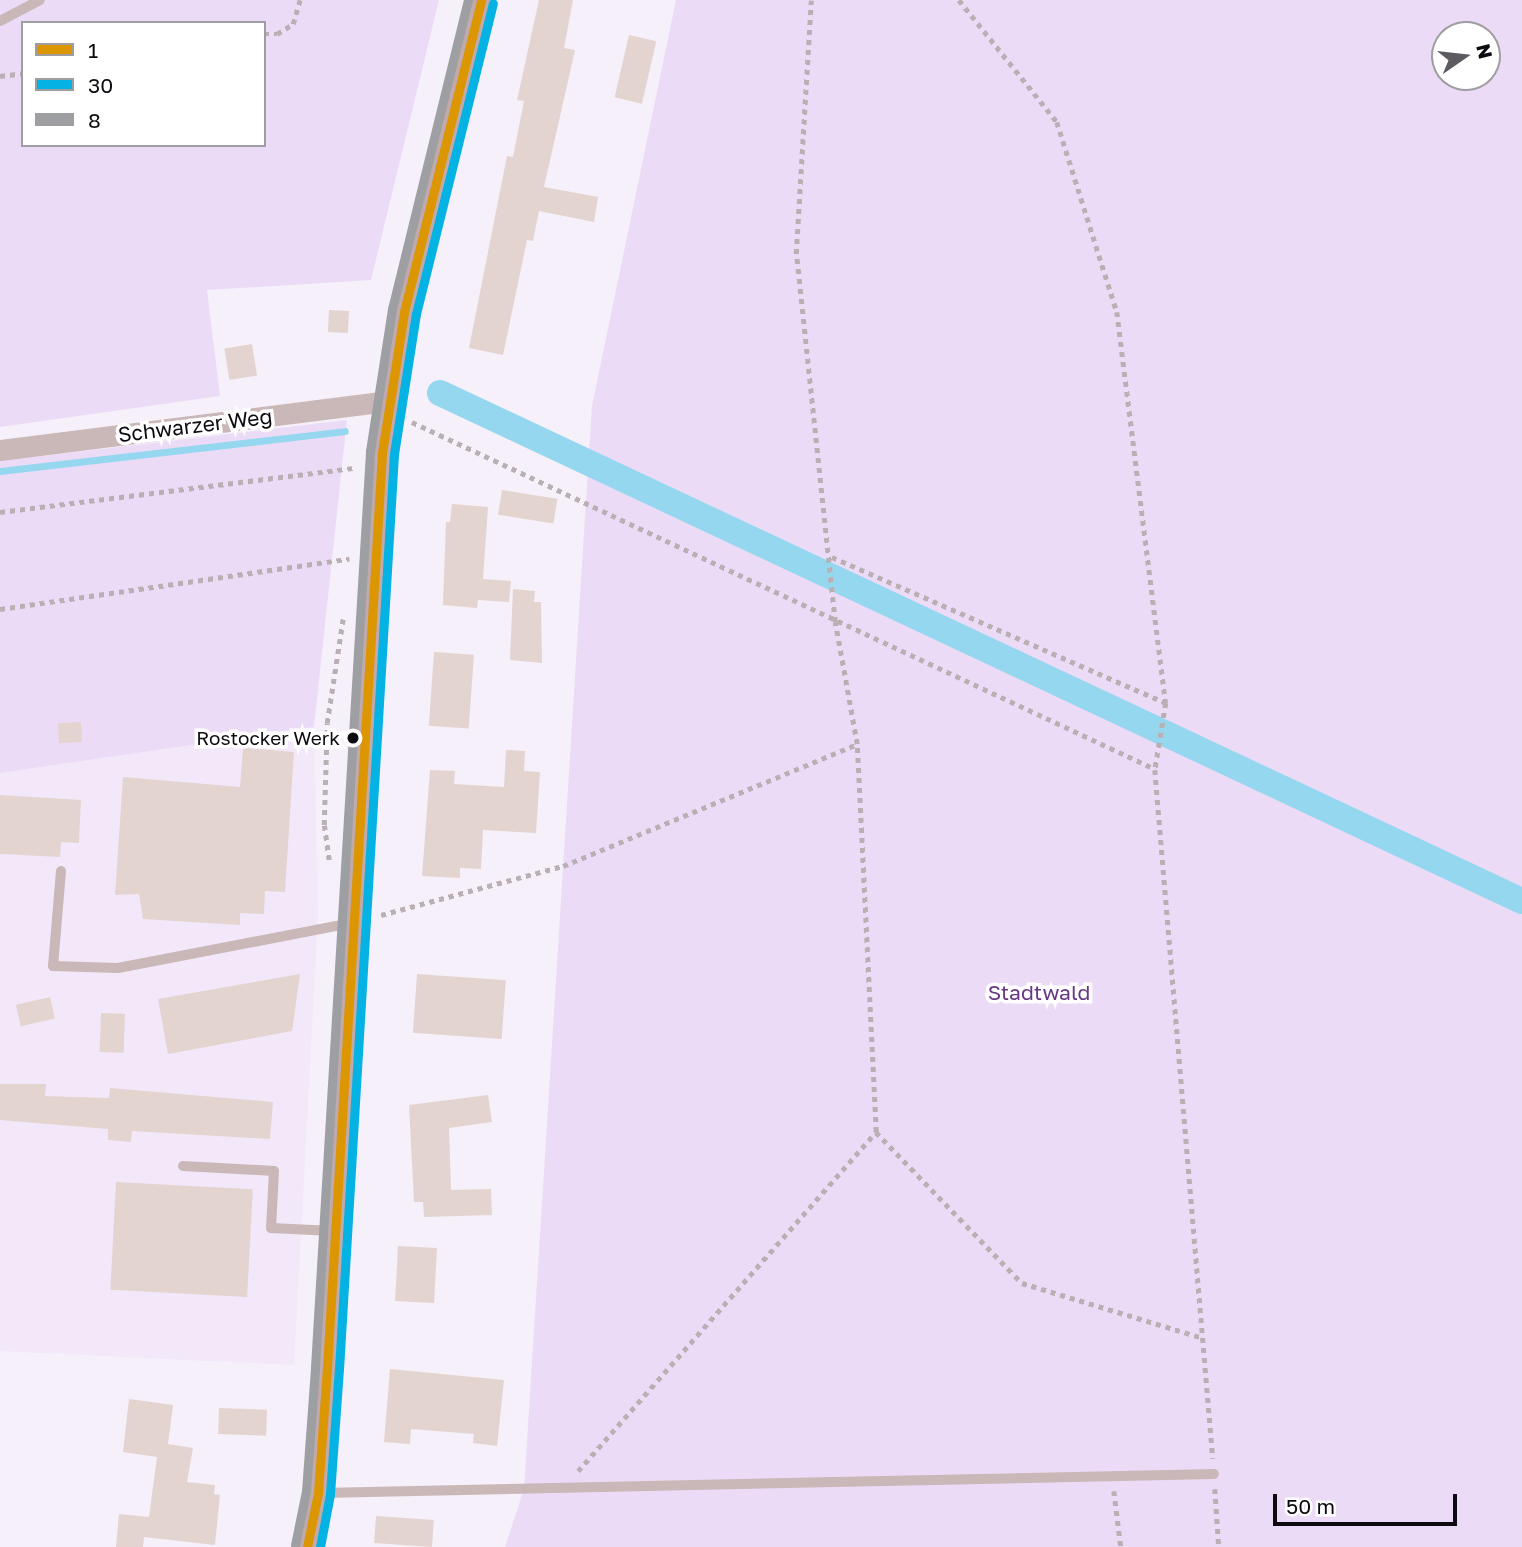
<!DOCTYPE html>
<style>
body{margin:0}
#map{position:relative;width:1522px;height:1547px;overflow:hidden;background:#f5f0f9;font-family:"Golos Text",sans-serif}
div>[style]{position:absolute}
.built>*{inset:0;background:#f2e8f9}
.green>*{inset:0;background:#ecdbf7}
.stream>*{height:7px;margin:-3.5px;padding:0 3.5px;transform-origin:3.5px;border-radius:3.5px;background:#95d7ef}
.canal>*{height:26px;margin:-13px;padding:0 13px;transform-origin:13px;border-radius:13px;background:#95d7ef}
.building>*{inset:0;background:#e4d4d0;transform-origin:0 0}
.path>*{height:4.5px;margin-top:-2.25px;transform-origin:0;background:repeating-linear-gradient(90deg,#baafb2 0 5px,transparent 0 10px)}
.lane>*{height:10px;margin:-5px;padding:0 5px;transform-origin:5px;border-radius:5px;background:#cab7b7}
.street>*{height:21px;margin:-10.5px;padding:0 10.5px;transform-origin:10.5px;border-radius:10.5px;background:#cab7b7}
.secondary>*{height:30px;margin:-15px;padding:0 15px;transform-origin:15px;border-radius:15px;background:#c0aaab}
.bus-1>*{height:9px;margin:-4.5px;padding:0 4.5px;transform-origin:4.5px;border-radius:4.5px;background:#dc9602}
.bus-2>*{height:9px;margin:-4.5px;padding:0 4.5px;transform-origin:4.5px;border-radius:4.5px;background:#04b2e3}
.bus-3>*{height:9px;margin:-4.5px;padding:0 4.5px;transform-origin:4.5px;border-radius:4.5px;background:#9d9fa2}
.dots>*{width:19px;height:19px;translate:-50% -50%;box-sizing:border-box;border:4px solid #fff;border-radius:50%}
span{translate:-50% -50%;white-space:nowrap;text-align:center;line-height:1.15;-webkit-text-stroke:7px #fff;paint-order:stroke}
.bus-label{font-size:19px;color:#0d0a10}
.right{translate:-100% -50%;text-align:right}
.street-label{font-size:21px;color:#0d0a10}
.park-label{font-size:21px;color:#673784}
.legend{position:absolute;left:21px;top:21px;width:245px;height:126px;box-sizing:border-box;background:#fff;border:2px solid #9e9d9f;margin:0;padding:9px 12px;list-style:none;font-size:21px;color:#0d0a10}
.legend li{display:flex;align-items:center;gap:14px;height:35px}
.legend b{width:35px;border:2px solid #9e9d9f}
.north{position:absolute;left:1431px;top:21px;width:70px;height:70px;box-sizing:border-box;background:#fff;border:2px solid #9e9d9f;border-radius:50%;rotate:76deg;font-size:19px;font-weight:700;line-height:28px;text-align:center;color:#0d0a10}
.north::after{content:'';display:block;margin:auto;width:24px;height:32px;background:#5e5a62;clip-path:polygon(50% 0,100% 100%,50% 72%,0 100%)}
.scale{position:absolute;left:1273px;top:1494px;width:184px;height:32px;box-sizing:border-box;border:4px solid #0d0a10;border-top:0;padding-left:9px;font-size:21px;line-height:24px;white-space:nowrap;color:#0d0a10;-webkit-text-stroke:5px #fff;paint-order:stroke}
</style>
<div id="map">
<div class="built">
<div style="clip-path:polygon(314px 727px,318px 917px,294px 1365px,0 1351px,0 773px)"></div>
</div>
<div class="green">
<div style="clip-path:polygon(evenodd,0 0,439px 0,371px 280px,207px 290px,220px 396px,0 427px,0 0,23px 23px,264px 23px,264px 145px,23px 145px,23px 23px)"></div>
<div style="clip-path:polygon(evenodd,676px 0,1522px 0,1522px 1547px,505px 1547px,524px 1489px,592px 406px,676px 0,1445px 35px,1487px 35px,1487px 77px,1445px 77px,1445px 35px)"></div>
<div style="clip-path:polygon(347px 420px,314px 727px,0 773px,0 461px)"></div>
</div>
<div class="stream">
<div style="left:0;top:471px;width:347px;rotate:-6.6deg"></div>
</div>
<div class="canal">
<div style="left:440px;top:393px;width:1195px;rotate:25.15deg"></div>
</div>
<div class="building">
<div style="clip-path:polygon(539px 0,573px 0,564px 48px,575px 50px,544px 187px,598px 197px,594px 222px,539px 211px,533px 241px,527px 240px,503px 355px,469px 348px,507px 156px,513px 157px,524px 101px,517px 100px)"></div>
<div style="left:629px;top:35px;width:28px;height:64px;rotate:13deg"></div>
<div style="left:329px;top:310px;width:20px;height:22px;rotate:3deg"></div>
<div style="left:252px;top:344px;width:32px;height:28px;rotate:81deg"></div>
<div style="left:502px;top:490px;width:56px;height:25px;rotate:9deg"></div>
<div style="clip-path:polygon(452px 504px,488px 507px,483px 579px,511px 581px,509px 602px,478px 600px,477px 608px,443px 605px,446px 522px,450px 522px)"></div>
<div style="clip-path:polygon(513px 589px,535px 591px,534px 602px,541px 602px,542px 663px,510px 660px)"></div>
<div style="left:434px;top:652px;width:40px;height:74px;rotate:4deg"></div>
<div style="left:81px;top:722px;width:20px;height:23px;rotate:87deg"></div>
<div style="clip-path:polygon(243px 748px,294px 752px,285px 892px,265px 891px,264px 914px,240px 913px,240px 925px,143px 919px,139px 894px,115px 895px,123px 777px,240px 787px)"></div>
<div style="clip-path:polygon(506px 750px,525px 751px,524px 771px,540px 772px,536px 833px,483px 830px,481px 869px,460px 868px,460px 878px,422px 876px,430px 770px,455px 771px,454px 784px,504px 787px)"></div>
<div style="clip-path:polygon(0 795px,81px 800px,79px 843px,61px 842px,60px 857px,0 854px)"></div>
<div style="clip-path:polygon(300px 974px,292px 1031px,168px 1054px,158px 999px)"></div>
<div style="left:417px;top:974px;width:89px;height:59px;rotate:4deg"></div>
<div style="left:50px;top:997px;width:22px;height:35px;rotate:77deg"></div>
<div style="left:101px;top:1013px;width:24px;height:39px;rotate:2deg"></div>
<div style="clip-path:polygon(0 1084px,46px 1084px,45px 1096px,109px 1098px,110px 1088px,273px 1102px,270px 1139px,132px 1131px,131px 1142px,108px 1140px,108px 1129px,0 1120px)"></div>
<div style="clip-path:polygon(488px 1095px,492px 1122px,449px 1128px,451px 1190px,491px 1189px,492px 1215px,424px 1217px,423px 1202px,414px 1202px,409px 1105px)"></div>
<div style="left:116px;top:1182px;width:137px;height:108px;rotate:3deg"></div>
<div style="left:398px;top:1246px;width:39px;height:55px;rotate:3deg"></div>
<div style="clip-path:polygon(390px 1369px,504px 1380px,497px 1446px,473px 1443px,474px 1434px,411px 1429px,410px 1444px,384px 1442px)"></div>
<div style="clip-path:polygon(129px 1399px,173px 1405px,168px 1444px,193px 1448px,187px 1482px,215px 1485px,214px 1494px,220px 1495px,215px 1545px,144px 1537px,143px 1547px,116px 1547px,119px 1514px,149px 1517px,157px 1457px,123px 1452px)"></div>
<div style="left:219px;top:1408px;width:48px;height:26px;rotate:2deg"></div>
<div style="left:376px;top:1516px;width:58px;height:27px;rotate:4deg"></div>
</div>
<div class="path">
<div style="left:959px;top:0;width:156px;rotate:51.2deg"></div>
<div style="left:1057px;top:122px;width:199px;rotate:72.5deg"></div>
<div style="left:1117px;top:312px;width:394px;rotate:82.9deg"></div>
<div style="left:1166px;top:703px;width:68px;rotate:99.3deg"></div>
<div style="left:1155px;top:770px;width:691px;rotate:85.19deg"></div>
<div style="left:264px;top:34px;width:13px"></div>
<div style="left:277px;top:34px;width:19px;rotate:-32deg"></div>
<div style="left:293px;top:24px;width:25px;rotate:-74deg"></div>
<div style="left:0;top:76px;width:23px;rotate:-7deg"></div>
<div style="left:412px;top:422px;width:820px;rotate:25.03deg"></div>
<div style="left:0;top:512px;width:357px;rotate:-7.1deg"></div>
<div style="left:832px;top:557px;width:365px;rotate:23.6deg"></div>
<div style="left:0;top:609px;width:353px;rotate:-8.2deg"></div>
<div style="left:329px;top:860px;width:35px;rotate:-98deg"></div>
<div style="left:324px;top:825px;width:102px;rotate:-88.3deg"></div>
<div style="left:327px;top:723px;width:106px;rotate:-81.3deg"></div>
<div style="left:381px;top:915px;width:188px;rotate:-15.1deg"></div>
<div style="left:563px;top:866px;width:318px;rotate:-22.5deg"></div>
<div style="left:876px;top:1132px;width:210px;rotate:46deg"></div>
<div style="left:1022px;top:1283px;width:189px;rotate:16.9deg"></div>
<div style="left:578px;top:1471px;width:451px;rotate:-48.7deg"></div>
<div style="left:876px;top:1132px;width:388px;rotate:-92.8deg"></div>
<div style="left:857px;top:744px;width:124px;rotate:-100.2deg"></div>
<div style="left:835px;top:622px;width:370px;rotate:-96deg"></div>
<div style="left:796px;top:254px;width:254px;rotate:-86.6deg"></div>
<div style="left:1215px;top:1489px;width:58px;rotate:86.1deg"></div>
<div style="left:1114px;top:1491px;width:56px;rotate:82.9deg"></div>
</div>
<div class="lane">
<div style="left:0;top:21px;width:45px;rotate:-27.7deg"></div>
<div style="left:61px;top:871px;width:95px;rotate:94.8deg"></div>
<div style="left:53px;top:966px;width:65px;rotate:1.8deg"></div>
<div style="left:118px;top:968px;width:237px;rotate:-10.9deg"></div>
<div style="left:183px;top:1166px;width:91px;rotate:3.1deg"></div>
<div style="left:274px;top:1171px;width:57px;rotate:93deg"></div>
<div style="left:271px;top:1228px;width:62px;rotate:2.8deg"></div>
<div style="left:321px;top:1493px;width:893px;rotate:-1.22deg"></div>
</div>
<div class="street">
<div style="left:0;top:450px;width:392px;rotate:-7.2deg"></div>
</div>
<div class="secondary">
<div style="left:307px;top:1547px;width:55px;rotate:-78.5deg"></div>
<div style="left:318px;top:1493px;width:125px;rotate:-85.9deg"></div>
<div style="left:327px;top:1368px;width:917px;rotate:-86.56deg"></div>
<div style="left:382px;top:453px;width:143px;rotate:-81.1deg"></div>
<div style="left:404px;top:312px;width:321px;rotate:-76.1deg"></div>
</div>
<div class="bus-1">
<div style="left:307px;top:1547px;width:55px;rotate:-78.5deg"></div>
<div style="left:318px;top:1493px;width:125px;rotate:-85.9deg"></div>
<div style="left:327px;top:1368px;width:917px;rotate:-86.56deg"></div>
<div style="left:382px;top:453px;width:143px;rotate:-81.1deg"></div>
<div style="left:404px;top:312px;width:321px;rotate:-76.1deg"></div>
</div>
<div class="bus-2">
<div style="left:320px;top:1547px;width:54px;rotate:-79.3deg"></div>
<div style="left:330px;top:1494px;width:125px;rotate:-85.9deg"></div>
<div style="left:339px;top:1369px;width:917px;rotate:-86.56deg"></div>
<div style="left:394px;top:454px;width:142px;rotate:-81.1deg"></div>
<div style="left:416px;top:314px;width:320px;rotate:-76.1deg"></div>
</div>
<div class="bus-3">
<div style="left:295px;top:1545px;width:55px;rotate:-78.5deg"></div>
<div style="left:306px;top:1491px;width:124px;rotate:-85.8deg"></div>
<div style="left:315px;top:1367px;width:918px;rotate:-86.56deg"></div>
<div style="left:370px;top:451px;width:144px;rotate:-81.2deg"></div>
<div style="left:392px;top:309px;width:318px;rotate:-76.2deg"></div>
</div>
<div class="dots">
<div style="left:353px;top:738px;background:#0d0a10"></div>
</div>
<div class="bus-label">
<span class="right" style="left:340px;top:738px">Rostocker Werk</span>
</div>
<div class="street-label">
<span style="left:195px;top:425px;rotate:-7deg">Schwarzer Weg</span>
</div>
<div class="park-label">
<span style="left:1039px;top:992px">Stadtwald</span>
</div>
<ul class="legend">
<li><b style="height:9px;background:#dc9602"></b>1</li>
<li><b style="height:9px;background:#04b2e3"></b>30</li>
<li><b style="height:9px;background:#9d9fa2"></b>8</li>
</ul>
<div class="north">N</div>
<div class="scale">50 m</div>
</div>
